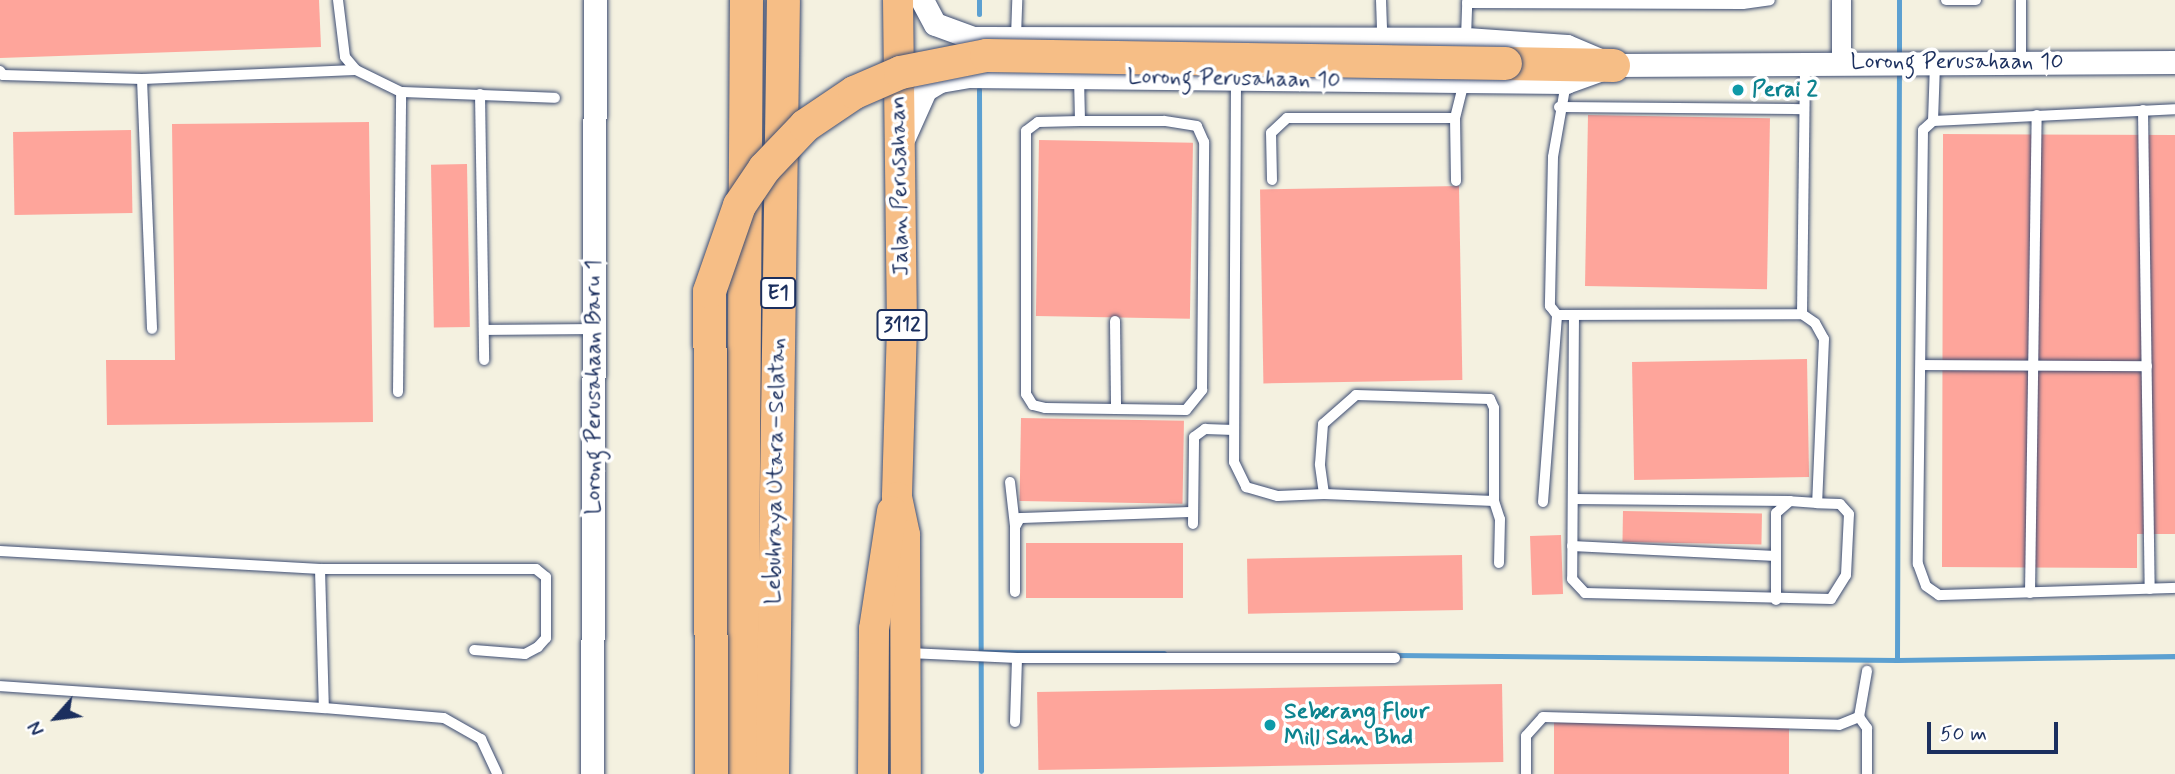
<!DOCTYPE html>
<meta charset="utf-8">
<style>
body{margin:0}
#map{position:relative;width:2175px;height:774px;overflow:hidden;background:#f4f1e0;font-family:Mynerve,sans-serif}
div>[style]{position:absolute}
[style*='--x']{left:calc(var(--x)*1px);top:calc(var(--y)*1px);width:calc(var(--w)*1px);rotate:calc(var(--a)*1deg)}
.stream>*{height:5px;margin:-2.5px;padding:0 2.5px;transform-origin:2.5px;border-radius:2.5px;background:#5ca0d1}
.building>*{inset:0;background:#fea59b;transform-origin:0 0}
.roads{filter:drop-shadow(0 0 2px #3c4c72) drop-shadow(0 0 2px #3c4c72)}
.service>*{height:10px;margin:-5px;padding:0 5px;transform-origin:5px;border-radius:5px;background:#fff}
.minor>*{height:19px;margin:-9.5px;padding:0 9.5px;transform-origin:9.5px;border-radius:9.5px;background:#fff}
.tertiary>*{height:23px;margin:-11.5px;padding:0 11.5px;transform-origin:11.5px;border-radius:11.5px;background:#fff}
.primary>*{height:30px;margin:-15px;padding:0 15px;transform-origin:15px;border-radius:15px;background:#f6be86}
.motorway>*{height:33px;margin:-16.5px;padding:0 16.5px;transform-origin:16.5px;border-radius:16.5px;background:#f6be86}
.bridges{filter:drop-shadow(0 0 2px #3c4c72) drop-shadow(0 0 2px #3c4c72)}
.motorway-bridge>*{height:33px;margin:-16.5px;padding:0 16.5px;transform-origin:16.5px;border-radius:16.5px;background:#f6be86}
.dots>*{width:19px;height:19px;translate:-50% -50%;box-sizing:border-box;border:4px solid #fff;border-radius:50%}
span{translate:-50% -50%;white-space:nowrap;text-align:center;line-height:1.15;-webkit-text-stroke:7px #fff;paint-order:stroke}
.shield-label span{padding:2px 5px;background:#fff;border:2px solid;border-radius:5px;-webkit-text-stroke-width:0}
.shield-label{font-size:21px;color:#1b2f5e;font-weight:700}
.street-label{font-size:23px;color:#1b2f5e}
.culture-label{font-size:23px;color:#0d838f;font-weight:700}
.left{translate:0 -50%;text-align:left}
.north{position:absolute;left:21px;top:683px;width:70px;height:70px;-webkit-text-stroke:5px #fff;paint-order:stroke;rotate:242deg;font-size:19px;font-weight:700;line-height:28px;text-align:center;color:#1b2f5e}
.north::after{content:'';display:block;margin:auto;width:24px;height:32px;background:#1b2f5e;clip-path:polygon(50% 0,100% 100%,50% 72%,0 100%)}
.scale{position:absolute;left:1927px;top:722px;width:131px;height:32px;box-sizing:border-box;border:4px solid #1b2f5e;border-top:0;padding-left:9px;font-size:21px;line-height:24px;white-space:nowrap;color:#1b2f5e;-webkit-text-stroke:5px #fff;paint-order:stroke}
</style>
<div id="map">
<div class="stream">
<i style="--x:979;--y:14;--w:14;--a:-90"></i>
<i style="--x:1899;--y:56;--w:56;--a:-90"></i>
<i style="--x:979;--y:89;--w:682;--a:89.83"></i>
<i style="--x:983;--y:652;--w:181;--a:0.3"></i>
<i style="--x:1394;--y:655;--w:503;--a:0.57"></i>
<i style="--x:1897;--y:660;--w:278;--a:-0.8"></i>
<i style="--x:1897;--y:660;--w:590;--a:-89.81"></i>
</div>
<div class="building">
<i style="clip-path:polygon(0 0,319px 0,321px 47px,0 58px)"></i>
<i style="left:1588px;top:115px;width:182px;height:171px;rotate:1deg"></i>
<i style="clip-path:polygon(369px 122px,373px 422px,107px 425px,106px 360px,175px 360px,172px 124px)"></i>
<i style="left:131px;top:130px;width:83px;height:118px;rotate:89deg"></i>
<i style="clip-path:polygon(1943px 134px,2175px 135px,2175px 534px,2137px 534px,2137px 568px,1942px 567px)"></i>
<i style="left:1039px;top:140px;width:154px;height:176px;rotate:1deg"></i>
<i style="left:467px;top:164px;width:163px;height:36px;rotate:89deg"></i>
<i style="left:1459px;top:186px;width:194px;height:199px;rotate:89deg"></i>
<i style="left:1807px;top:359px;width:118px;height:175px;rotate:89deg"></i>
<i style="left:1021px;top:418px;width:163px;height:83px;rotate:1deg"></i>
<i style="left:1623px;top:511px;width:139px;height:31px;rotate:1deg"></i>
<i style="left:1561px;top:535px;width:59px;height:31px;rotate:88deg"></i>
<i style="left:1026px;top:543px;width:157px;height:55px"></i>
<i style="left:1462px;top:555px;width:55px;height:215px;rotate:89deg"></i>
<i style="left:1502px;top:684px;width:78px;height:465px;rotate:89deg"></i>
<i style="left:1554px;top:722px;width:235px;height:52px"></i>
</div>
<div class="roads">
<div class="service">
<i style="--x:338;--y:0;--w:57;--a:83"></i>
<i style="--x:345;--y:57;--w:17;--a:50"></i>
<i style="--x:356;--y:70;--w:50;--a:26.1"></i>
<i style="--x:401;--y:92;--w:154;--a:2.2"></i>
<i style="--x:1381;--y:0;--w:38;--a:88"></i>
<i style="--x:1946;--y:0;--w:30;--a:0"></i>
<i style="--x:2021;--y:0;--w:62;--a:90"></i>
<i style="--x:1467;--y:3;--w:276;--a:0.2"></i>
<i style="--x:1743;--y:4;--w:27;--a:-8"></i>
<i style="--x:1016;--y:37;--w:37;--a:-88"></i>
<i style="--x:1466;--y:38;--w:38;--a:-88"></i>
<i style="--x:1935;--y:64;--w:57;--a:92"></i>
<i style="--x:1933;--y:121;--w:13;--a:138"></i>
<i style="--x:1923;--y:130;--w:434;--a:90.7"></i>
<i style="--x:1918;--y:564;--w:23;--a:70"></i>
<i style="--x:1926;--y:586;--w:16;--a:35"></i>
<i style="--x:1939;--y:595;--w:236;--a:-1.7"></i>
<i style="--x:0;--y:71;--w:5;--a:53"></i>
<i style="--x:3;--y:75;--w:139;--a:1.6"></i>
<i style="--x:142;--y:79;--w:250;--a:87.7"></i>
<i style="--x:1079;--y:77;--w:44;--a:88.7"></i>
<i style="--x:1080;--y:121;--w:42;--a:178.6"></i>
<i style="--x:1038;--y:122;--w:15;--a:143"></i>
<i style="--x:1026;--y:131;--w:263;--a:90"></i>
<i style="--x:1026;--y:394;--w:13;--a:58"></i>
<i style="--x:1033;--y:405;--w:12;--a:14"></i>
<i style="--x:1045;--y:408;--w:141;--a:0.8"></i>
<i style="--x:1186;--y:410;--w:26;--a:-51"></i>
<i style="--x:1202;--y:390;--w:248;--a:-89.5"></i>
<i style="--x:1204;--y:142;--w:17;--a:-114"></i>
<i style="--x:1197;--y:126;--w:33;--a:-171"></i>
<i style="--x:1164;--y:121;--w:84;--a:180"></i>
<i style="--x:142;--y:79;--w:214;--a:-2.4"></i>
<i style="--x:1236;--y:80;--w:382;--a:90.3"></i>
<i style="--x:1234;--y:462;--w:28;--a:64"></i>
<i style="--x:1246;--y:487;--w:33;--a:16"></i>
<i style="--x:1278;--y:496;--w:46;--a:-2.5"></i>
<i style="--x:1324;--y:494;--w:30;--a:-98"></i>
<i style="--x:1320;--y:464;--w:40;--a:-85.7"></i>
<i style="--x:1323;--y:424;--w:44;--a:-41.3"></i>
<i style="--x:1356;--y:395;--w:134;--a:1.7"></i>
<i style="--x:1490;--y:399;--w:10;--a:66"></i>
<i style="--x:1494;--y:408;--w:93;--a:90"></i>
<i style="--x:1566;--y:83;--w:75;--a:100"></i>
<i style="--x:1553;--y:157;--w:149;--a:91.2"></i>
<i style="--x:1550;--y:306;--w:11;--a:52"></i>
<i style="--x:1557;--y:315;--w:245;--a:-0.2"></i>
<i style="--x:1802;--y:314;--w:16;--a:35"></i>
<i style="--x:1815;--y:323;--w:18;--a:61"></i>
<i style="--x:1824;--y:339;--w:164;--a:92.4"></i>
<i style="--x:1817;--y:503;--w:27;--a:-176"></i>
<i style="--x:1790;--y:501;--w:18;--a:139"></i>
<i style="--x:1776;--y:513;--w:87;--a:90"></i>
<i style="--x:480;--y:94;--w:266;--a:89.1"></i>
<i style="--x:1559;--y:107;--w:244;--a:0.5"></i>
<i style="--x:2143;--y:110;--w:479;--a:89.2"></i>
<i style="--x:1933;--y:121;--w:242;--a:-2.8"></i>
<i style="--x:1272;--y:180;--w:47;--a:-91.2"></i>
<i style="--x:1271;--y:133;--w:22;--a:-43"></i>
<i style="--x:1287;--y:118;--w:168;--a:0"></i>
<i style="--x:1456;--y:181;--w:63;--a:-90.9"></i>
<i style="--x:1455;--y:118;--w:37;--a:-76"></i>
<i style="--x:1802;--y:314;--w:251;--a:-89.3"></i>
<i style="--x:1574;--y:315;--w:264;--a:90.4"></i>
<i style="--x:1572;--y:579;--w:19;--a:47"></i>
<i style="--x:1585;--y:593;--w:246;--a:1.4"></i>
<i style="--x:1831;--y:599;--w:28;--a:-58"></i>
<i style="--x:1846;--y:575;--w:61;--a:-87.2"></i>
<i style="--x:1849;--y:514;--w:13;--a:-132"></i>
<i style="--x:1840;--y:504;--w:23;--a:-178"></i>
<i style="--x:1115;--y:321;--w:88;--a:89.3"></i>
<i style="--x:484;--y:330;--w:109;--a:-0.5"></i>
<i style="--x:1921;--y:365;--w:226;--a:0.3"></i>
<i style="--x:398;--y:392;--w:300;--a:-89.4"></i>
<i style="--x:1010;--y:482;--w:44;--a:83.5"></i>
<i style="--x:1324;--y:494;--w:170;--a:2.4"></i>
<i style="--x:1494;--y:501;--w:19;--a:72"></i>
<i style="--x:1500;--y:519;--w:44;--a:91.3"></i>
<i style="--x:1573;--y:499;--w:217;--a:0.5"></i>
<i style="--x:1543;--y:502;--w:188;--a:-85.7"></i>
<i style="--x:1193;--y:524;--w:87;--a:-89.3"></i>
<i style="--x:1194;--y:437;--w:14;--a:-36"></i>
<i style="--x:1205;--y:429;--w:29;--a:2"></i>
<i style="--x:1572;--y:546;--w:204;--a:2.8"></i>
<i style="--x:0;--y:551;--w:321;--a:3.2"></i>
<i style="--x:320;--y:569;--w:216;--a:0"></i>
<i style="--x:536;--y:569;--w:13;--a:39"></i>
<i style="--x:546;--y:577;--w:61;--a:90"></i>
<i style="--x:546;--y:638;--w:12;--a:132"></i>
<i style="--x:538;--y:647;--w:15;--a:152"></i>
<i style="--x:525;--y:654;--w:51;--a:-175.5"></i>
<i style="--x:320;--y:569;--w:139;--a:88.4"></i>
<i style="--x:324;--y:708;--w:120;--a:4.8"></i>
<i style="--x:444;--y:718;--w:43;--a:29.6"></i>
<i style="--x:481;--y:739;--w:38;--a:65"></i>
<i style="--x:1015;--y:592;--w:65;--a:-90"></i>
<i style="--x:1015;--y:527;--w:10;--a:-61"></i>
<i style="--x:1020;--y:518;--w:172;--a:-2"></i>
<i style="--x:2030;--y:593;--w:478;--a:-89.2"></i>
<i style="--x:909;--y:653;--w:108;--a:2.7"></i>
<i style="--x:1017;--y:658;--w:378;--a:0"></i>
<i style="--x:0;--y:686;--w:325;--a:3.9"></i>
<i style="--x:1859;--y:717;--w:14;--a:54"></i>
<i style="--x:1867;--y:728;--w:46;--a:90"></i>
<i style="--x:1015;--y:722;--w:64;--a:-88.2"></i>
<i style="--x:1526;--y:774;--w:38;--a:-90"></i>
<i style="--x:1526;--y:736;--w:25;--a:-48"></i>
<i style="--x:1543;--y:717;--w:296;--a:1.5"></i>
<i style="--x:1839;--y:725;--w:22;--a:-22"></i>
<i style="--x:1859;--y:717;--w:47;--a:-80.1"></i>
</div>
<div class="minor">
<i style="--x:1841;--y:0;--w:62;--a:90"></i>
</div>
<div class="tertiary">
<i style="--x:922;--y:0;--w:27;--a:62"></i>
<i style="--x:935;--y:24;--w:40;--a:20.2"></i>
<i style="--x:973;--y:38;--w:493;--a:0.1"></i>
<i style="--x:1466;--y:39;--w:101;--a:4"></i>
<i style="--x:1567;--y:46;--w:36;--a:23"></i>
<i style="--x:904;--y:137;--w:51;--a:-65.9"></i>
<i style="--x:925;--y:90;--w:17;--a:-31"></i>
<i style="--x:940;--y:81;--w:28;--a:-10"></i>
<i style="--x:968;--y:76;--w:598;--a:0.57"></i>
<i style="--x:1566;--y:82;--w:50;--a:-19.9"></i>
<i style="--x:1613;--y:65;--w:562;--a:-0.31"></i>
<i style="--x:592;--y:774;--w:774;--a:-89.78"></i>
</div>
<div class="primary">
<i style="--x:898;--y:0;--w:326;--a:89.3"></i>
<i style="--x:902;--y:326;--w:171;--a:91.7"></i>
<i style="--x:897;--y:497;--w:39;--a:78"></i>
<i style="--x:905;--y:535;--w:239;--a:89.8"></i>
<i style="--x:873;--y:774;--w:145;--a:-89.6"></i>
<i style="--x:874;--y:629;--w:119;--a:-81.3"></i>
</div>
<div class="motorway">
<i style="--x:1505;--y:63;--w:108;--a:1.1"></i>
<i style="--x:741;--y:774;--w:774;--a:-89.63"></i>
<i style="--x:772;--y:774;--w:774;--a:-89.19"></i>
</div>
</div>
<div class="bridges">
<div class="motorway-bridge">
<i style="--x:711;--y:774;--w:483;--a:-90.2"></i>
<i style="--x:709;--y:291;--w:91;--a:-70.8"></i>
<i style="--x:739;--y:205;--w:45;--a:-56"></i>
<i style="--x:764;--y:168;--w:59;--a:-46.4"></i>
<i style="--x:805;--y:125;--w:59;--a:-34"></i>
<i style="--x:854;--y:92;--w:50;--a:-23.5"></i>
<i style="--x:900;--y:72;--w:88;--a:-11.2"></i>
<i style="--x:986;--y:55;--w:519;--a:0.88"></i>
</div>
</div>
<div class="dots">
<i style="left:1738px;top:90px;background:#0f9aa8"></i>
<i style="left:1270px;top:725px;background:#0f9aa8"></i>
</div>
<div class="shield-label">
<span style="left:778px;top:293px">E1</span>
<span style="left:902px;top:325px">3112</span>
</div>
<div class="street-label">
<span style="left:1957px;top:62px">Lorong Perusahaan 10</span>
<span style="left:1234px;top:79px;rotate:1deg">Lorong Perusahaan 10</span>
<span style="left:900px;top:186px;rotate:-91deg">Jalan Perusahaan</span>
<span style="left:594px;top:387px;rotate:-90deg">Lorong Perusahaan Baru 1</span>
<span style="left:776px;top:471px;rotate:-89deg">Lebuhraya Utara–Selatan</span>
</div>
<div class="culture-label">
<span class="left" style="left:1752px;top:90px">Perai 2</span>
<span class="left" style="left:1284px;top:725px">Seberang Flour<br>Mill Sdn Bhd</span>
</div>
<div class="north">N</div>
<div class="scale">50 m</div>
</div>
